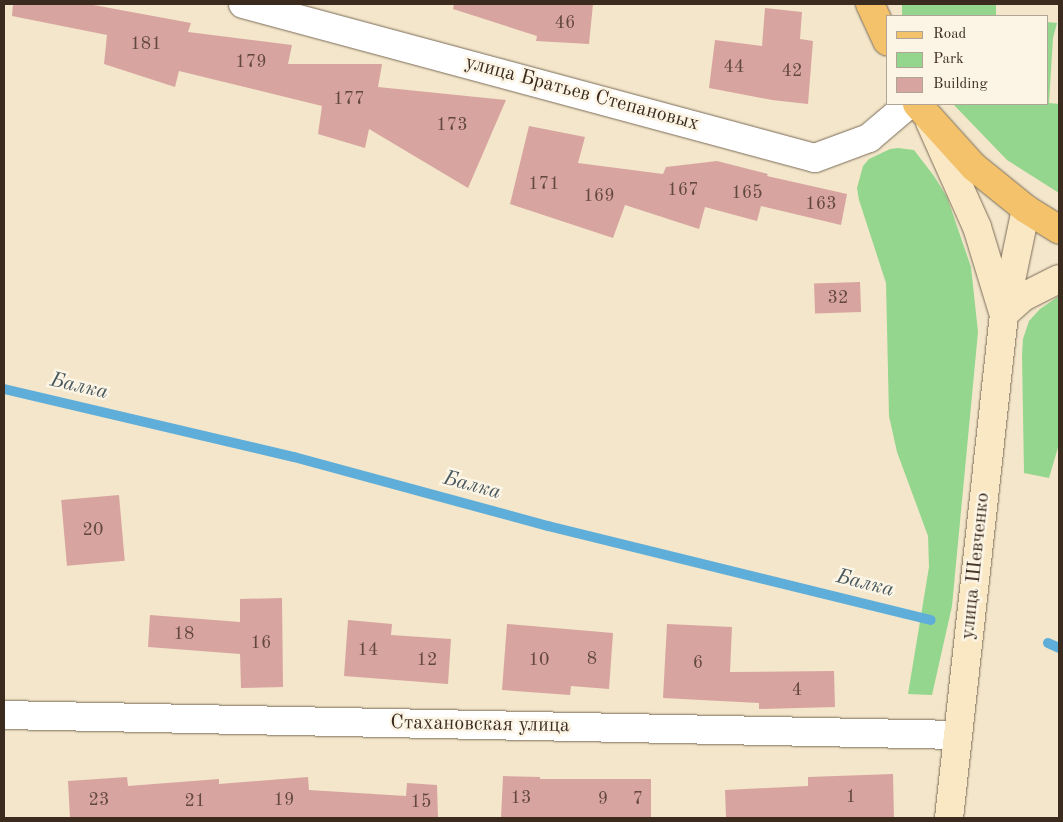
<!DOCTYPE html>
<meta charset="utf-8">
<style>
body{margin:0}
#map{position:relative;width:1063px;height:822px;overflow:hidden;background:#f3e6ca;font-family:"Old Standard TT",serif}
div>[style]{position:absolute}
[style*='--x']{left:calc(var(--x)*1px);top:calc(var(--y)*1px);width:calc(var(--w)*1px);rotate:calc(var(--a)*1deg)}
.green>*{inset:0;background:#94d68d;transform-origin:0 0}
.stream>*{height:10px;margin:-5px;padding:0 5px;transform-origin:5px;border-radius:5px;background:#5faed9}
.building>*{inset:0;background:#d8a4a0;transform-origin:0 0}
.roads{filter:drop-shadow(0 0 1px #7b6c5a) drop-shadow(0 0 1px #7b6c5a)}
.street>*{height:28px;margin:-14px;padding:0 14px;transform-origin:14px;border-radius:14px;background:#fff}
.secondary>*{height:28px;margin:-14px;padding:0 14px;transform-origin:14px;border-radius:14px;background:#fae7c3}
.primary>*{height:28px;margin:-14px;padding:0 14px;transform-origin:14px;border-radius:14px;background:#f3c26a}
span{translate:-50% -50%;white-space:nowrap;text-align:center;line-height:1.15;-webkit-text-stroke:5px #fcf5e5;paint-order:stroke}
.number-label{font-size:18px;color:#62483e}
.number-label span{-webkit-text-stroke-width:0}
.street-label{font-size:20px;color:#3b2a1e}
.water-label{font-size:21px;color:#48585f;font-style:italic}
.frame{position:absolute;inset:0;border:5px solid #3b2a1e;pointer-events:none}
.legend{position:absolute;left:886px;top:15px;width:162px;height:90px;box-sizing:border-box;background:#fcf5e5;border:1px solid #afa495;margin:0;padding:6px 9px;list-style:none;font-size:15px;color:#3b2a1e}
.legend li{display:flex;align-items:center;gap:10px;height:25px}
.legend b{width:25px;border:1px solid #afa495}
</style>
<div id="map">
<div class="green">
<i style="left:902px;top:4px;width:94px;height:13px"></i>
<i style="clip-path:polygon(1047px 22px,1057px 23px,1053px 38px,1049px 103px,1059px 104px,1059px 193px,1007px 160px,953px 104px,1047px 104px)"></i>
<i style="clip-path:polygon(898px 148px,914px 150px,934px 176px,947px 197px,971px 267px,978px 332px,952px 606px,932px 695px,908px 694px,929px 567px,928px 536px,897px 452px,889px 416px,886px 283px,859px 200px,857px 188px,863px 166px,869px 159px,890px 149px)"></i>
<i style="clip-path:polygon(1059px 296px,1059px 444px,1049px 478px,1024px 473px,1022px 355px,1023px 339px,1029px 321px,1040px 309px)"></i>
</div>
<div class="stream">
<i style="--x:4;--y:389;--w:298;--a:13.2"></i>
<i style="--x:294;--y:457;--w:263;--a:15.2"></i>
<i style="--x:548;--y:526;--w:394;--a:13.8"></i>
<i style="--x:1048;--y:643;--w:12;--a:24"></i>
</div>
<div class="building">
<i style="clip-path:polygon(13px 4px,88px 4px,191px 23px,188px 32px,292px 45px,288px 64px,382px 64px,378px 87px,506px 100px,468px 188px,369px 129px,365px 148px,318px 134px,322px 106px,179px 71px,175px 87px,104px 64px,107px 35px,12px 16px)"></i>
<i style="clip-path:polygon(454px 4px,593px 4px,589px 44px,536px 41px,537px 36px,453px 9px)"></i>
<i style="clip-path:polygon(765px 8px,802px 12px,800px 39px,813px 41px,808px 104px,772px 100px,709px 88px,715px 40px,762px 46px)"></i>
<i style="clip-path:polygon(529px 126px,585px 137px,578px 163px,663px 174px,666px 167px,717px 161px,768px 174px,767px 176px,847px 194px,841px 225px,761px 206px,757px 221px,705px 207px,699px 229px,625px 205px,613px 238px,510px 204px)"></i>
<i style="left:860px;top:282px;width:30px;height:46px;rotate:88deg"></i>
<i style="left:119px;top:495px;width:66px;height:58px;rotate:85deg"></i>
<i style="clip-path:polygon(282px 598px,283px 687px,241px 688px,240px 654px,148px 647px,150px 615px,240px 622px,240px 599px)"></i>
<i style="clip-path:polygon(348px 620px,392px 624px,391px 635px,451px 639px,448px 684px,344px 676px)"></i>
<i style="clip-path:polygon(507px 624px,613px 633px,609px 689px,571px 686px,570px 695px,502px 690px)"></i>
<i style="clip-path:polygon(667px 624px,732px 627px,730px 672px,834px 671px,835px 707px,759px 709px,759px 703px,663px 698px)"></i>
<i style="clip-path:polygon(893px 774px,894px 818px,726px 818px,725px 790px,808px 786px,808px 777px)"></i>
<i style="clip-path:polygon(503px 776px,540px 777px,540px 779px,651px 779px,651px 818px,501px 818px)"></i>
<i style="clip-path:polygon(127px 777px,128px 786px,219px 779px,219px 784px,308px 777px,309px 790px,406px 796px,407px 783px,437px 785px,438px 818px,70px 818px,68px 781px)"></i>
</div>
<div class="roads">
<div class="street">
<i style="--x:243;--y:4;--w:592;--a:15.07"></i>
<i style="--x:815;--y:158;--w:58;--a:-20.3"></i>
<i style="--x:869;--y:138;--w:52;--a:-40.4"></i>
<i style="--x:4;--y:715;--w:953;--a:1.2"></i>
</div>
<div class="secondary">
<i style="--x:930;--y:122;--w:115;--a:65.9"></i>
<i style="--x:977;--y:227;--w:89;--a:73"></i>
<i style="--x:1004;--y:314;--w:25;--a:-42"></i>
<i style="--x:1023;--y:297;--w:40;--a:-26.6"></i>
<i style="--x:949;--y:818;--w:507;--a:-83.77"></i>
<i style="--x:1004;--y:314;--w:107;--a:-78.2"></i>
</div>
<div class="primary">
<i style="--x:870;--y:4;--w:41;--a:65.3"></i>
<i style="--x:917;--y:104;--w:85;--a:47.9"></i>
<i style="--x:974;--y:167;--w:67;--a:38.9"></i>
<i style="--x:1026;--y:209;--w:39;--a:32"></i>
</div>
</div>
<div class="number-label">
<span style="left:565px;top:23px">46</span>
<span style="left:146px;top:44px">181</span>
<span style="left:251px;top:62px">179</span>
<span style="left:734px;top:67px">44</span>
<span style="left:792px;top:71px">42</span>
<span style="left:349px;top:99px">177</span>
<span style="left:452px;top:125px">173</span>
<span style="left:544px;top:184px">171</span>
<span style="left:683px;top:190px">167</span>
<span style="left:747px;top:193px">165</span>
<span style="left:599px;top:196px">169</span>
<span style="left:821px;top:204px">163</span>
<span style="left:838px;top:298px">32</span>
<span style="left:93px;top:530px">20</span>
<span style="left:184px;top:634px">18</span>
<span style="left:261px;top:643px">16</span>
<span style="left:368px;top:650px">14</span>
<span style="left:592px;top:659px">8</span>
<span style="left:427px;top:660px">12</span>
<span style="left:539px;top:660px">10</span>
<span style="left:698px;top:663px">6</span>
<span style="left:797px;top:690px">4</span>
<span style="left:851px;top:797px">1</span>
<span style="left:521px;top:798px">13</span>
<span style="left:603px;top:799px">9</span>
<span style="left:638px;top:799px">7</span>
<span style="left:99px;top:800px">23</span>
<span style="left:284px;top:800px">19</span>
<span style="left:195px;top:801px">21</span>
<span style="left:421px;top:802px">15</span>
</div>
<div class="street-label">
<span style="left:582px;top:94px;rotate:15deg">улица Братьев Степановых</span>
<span style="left:976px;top:566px;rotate:-84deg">улица Шевченко</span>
<span style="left:480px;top:725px;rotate:1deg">Стахановская улица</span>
</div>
<div class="water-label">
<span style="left:79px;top:387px;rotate:13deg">Балка</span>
<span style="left:472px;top:486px;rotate:15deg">Балка</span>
<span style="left:865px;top:584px;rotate:14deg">Балка</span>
</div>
<div class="frame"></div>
<ul class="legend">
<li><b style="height:6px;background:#f3c26a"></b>Road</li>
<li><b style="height:14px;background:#94d68d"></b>Park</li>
<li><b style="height:14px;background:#d8a4a0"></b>Building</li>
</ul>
</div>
